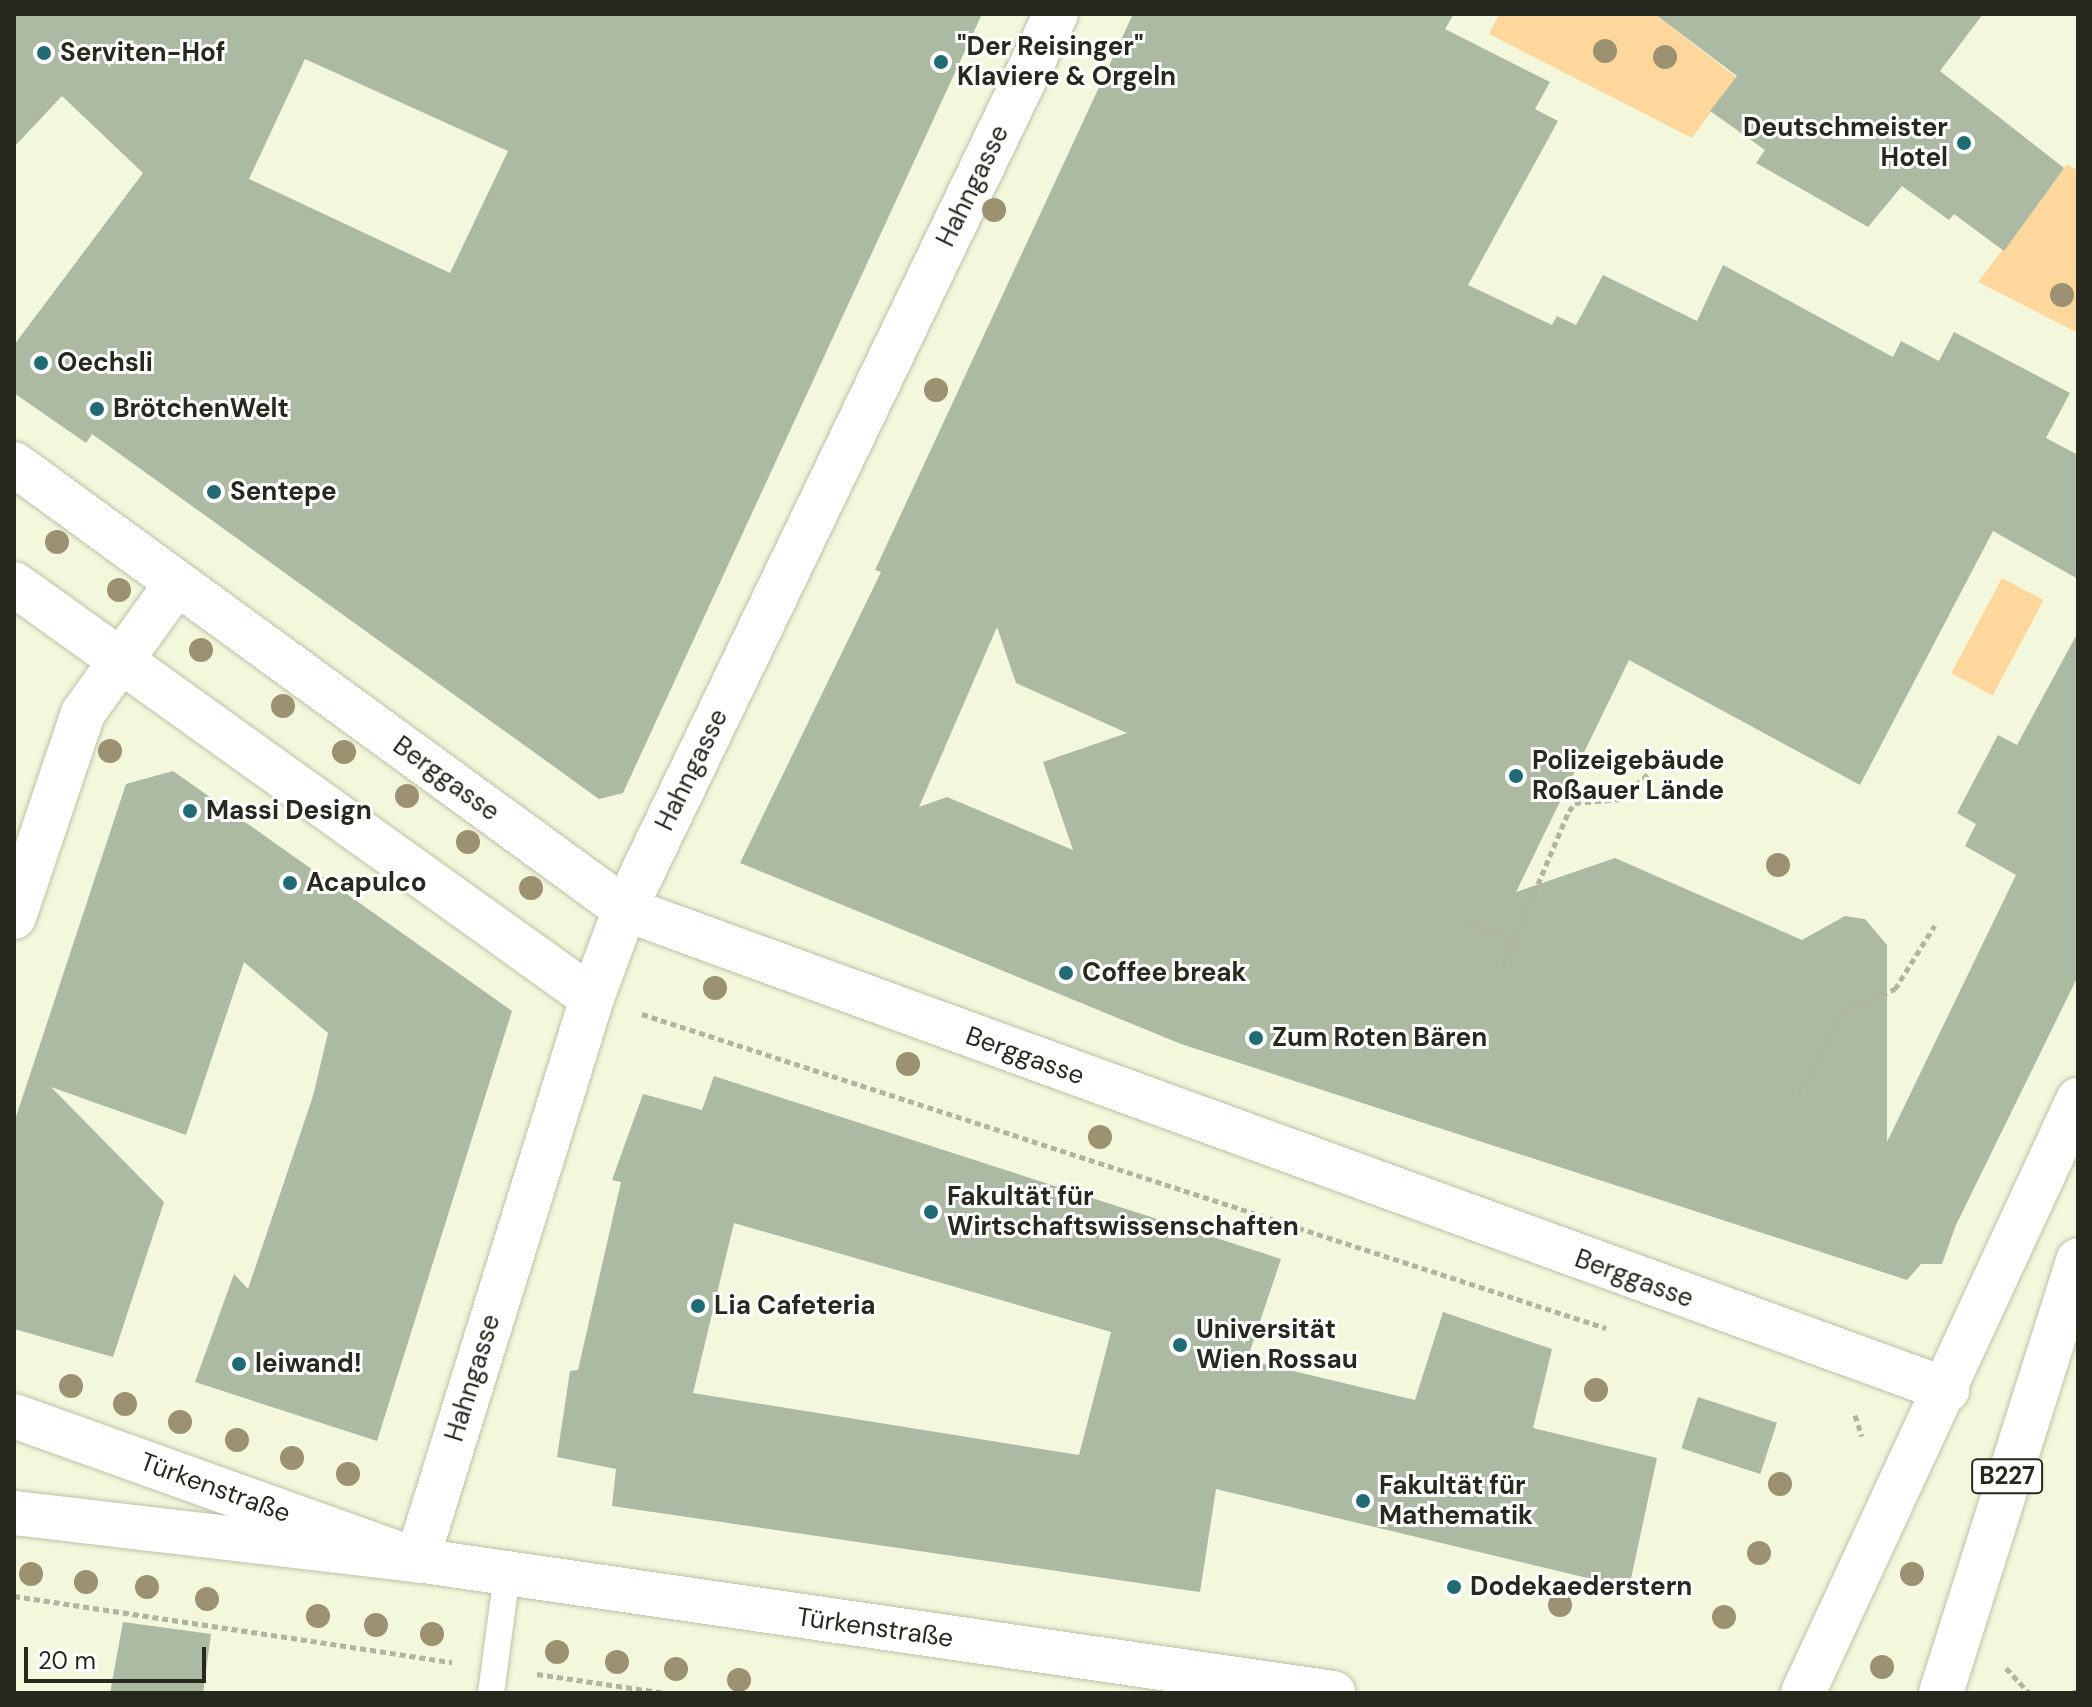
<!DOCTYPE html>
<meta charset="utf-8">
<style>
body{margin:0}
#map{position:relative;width:2092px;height:1707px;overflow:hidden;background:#f3f7dc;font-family:"DM Sans",sans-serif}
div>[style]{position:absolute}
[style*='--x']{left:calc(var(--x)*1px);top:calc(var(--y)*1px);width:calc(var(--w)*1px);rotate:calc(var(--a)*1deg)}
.green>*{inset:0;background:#fed79c;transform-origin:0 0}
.building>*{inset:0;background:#acbaa3;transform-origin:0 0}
.path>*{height:5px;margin-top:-2.5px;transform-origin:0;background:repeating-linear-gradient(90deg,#b1b49e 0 6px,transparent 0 10px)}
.roads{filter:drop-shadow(0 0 2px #bdc1a7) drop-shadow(0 0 2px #bdc1a7)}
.lane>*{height:26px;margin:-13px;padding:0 13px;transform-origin:13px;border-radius:13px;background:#fff}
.street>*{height:44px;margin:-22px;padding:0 22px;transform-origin:22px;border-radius:22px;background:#fff}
.secondary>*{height:44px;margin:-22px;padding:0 22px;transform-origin:22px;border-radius:22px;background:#fff}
.primary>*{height:44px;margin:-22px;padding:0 22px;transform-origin:22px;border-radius:22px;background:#fff}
.trees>*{width:24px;height:24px;margin:-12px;border-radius:50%;background:#9c9170}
.dots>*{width:22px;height:22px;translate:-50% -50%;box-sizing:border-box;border:4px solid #fff;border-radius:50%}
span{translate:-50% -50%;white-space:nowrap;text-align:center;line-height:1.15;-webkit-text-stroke:6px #fff;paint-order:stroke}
.shield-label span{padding:2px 6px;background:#fff;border:2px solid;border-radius:6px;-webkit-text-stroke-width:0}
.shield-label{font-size:24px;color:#27291e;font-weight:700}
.poi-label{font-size:26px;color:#27291e;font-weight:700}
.left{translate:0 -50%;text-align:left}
.right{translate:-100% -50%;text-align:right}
.street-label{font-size:26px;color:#27291e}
.frame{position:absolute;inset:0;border:16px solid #27291e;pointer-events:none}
.scale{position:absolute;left:24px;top:1647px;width:182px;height:36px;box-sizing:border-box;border:4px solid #27291e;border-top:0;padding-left:10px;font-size:24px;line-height:28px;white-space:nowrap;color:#27291e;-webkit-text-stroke:6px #fff;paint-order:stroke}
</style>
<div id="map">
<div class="green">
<i style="clip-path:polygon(1499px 14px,1655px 14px,1736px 77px,1692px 138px,1489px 34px)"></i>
<i style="clip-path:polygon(2067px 164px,2078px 171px,2078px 333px,1978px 282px)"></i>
<i style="left:2002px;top:578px;width:47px;height:108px;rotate:28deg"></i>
</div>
<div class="building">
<i style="clip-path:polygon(evenodd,14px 14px,982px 14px,623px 793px,599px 799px,92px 434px,86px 443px,14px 393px,14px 345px,143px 173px,62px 96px,14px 147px,14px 14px,305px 59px,508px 151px,450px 273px,249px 179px,305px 59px)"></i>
<i style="clip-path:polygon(evenodd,1133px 14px,1454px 14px,1445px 29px,1550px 82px,1535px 109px,1558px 121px,1468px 285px,1552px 325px,1557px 316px,1576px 325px,1603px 275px,1697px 321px,1723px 265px,1893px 357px,1901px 341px,1939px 361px,1954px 332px,2070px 393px,2046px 438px,2078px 455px,2078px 579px,1993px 531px,1860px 785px,1629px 660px,1516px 892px,1615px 858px,1802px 940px,1845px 916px,1865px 919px,1887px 945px,1887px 1142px,2016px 875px,1965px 846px,1976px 824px,1957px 813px,1998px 735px,2017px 745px,2078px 632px,2078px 976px,1956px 1225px,1942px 1264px,1921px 1264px,1907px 1280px,1181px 1044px,740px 863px,881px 572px,875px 570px,1133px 14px,997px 627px,1016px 683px,1127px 733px,1043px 762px,1073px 850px,947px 797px,919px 807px,997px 627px)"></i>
<i style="clip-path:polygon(1655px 14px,1983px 14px,1940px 71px,2064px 168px,2004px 251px,1954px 214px,1949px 220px,1902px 186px,1868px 227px,1756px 163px,1765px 150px,1710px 111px,1737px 76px)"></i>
<i style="clip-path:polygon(173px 771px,512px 1011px,377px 1441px,195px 1382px,234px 1274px,248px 1289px,313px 1096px,328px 1033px,244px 962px,186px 1135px,51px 1087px,164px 1202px,113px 1357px,14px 1329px,14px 1123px,126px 784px)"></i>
<i style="clip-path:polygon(evenodd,714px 1076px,1281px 1259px,1247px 1360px,1415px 1400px,1443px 1312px,1552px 1349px,1533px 1428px,1657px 1458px,1629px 1588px,1216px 1489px,1200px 1592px,612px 1506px,616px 1469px,557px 1457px,570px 1371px,578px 1370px,621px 1182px,612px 1180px,643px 1094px,702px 1110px,714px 1076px,734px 1223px,1111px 1332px,1079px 1455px,693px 1393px,734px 1223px)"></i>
<i style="left:1698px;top:1397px;width:83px;height:54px;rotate:18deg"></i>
<i style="clip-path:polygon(123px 1622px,211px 1634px,203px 1693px,110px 1693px)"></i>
</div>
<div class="path">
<i style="--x:1466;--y:920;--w:53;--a:23.2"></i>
<i style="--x:1503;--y:967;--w:169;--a:-67.1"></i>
<i style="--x:1569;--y:811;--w:10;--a:-53"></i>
<i style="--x:1575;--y:803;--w:46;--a:-5"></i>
<i style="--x:1621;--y:799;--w:38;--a:-43"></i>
<i style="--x:642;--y:1014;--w:1014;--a:18.04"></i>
<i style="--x:1798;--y:1094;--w:97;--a:-61.6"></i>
<i style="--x:1844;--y:1009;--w:55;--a:-21.4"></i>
<i style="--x:1895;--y:989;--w:75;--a:-58"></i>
<i style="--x:1855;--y:1415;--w:22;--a:72"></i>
<i style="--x:14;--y:1596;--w:443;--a:8.6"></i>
<i style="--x:2006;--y:1668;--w:34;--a:47"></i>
<i style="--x:537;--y:1674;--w:130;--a:8.4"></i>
<i style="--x:2072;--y:1693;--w:6;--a:-18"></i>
</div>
<div class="roads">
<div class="lane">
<i style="--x:491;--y:1693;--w:119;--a:-82.3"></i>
</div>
<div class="street">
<i style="--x:14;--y:464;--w:756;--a:36.07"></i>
<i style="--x:625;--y:909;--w:1407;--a:19.99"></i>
<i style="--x:14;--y:584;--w:711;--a:35.61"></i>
<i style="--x:14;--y:917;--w:215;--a:-71.3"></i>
<i style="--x:83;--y:713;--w:159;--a:-54.2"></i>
<i style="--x:14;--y:1416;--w:428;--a:19.7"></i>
<i style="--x:417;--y:1560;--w:589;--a:-72.7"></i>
<i style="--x:592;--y:998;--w:95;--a:-69.7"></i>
<i style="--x:625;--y:909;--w:993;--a:-64.29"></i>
</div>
<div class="secondary">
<i style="--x:14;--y:1513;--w:406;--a:6.7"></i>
<i style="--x:417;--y:1560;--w:926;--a:8.26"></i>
<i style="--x:1803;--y:1693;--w:654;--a:-65.12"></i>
</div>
<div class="primary">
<i style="--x:1941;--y:1693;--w:454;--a:-72.4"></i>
</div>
</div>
<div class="trees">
<i style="left:1605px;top:51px"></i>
<i style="left:1665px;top:57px"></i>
<i style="left:994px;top:210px"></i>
<i style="left:2062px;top:295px"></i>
<i style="left:936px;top:390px"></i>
<i style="left:57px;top:542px"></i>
<i style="left:119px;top:590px"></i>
<i style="left:201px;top:650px"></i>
<i style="left:283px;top:706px"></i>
<i style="left:110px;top:751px"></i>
<i style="left:344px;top:752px"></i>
<i style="left:407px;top:796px"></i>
<i style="left:468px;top:842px"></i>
<i style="left:1778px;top:865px"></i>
<i style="left:531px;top:888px"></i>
<i style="left:715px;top:988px"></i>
<i style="left:908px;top:1064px"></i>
<i style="left:1100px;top:1137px"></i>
<i style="left:71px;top:1386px"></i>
<i style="left:1596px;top:1390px"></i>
<i style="left:125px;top:1404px"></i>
<i style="left:180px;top:1422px"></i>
<i style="left:237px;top:1440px"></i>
<i style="left:292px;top:1458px"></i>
<i style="left:348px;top:1474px"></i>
<i style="left:1780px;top:1484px"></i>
<i style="left:1759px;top:1553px"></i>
<i style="left:31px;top:1574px"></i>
<i style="left:1912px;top:1574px"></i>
<i style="left:86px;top:1582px"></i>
<i style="left:147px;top:1587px"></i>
<i style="left:207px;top:1599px"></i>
<i style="left:1560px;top:1605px"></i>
<i style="left:318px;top:1616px"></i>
<i style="left:1724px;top:1617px"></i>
<i style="left:376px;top:1625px"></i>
<i style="left:432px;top:1634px"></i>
<i style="left:557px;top:1652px"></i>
<i style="left:617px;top:1662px"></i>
<i style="left:1882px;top:1667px"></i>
<i style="left:676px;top:1669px"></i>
<i style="left:739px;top:1680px"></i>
</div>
<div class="dots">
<i style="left:44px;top:53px;background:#216b75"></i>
<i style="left:941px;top:62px;background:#216b75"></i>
<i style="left:1964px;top:143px;background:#216b75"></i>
<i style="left:41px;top:363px;background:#216b75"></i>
<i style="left:97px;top:409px;background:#216b75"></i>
<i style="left:214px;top:492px;background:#216b75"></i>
<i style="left:1516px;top:776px;background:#216b75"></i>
<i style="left:190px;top:811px;background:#216b75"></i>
<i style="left:290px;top:883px;background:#216b75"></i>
<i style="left:1066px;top:973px;background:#216b75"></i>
<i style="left:1256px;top:1038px;background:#216b75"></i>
<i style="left:931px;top:1212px;background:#216b75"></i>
<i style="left:698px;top:1306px;background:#216b75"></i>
<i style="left:1180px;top:1345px;background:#216b75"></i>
<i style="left:239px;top:1364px;background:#216b75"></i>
<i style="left:1363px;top:1501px;background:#216b75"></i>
<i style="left:1454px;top:1587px;background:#216b75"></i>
</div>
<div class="shield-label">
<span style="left:2007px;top:1476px">B227</span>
</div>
<div class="poi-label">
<span class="left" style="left:957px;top:62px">"Der Reisinger"<br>Klaviere &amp; Orgeln</span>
<span class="left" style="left:60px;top:53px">Serviten-Hof</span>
<span class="right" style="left:1948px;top:143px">Deutschmeister<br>Hotel</span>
<span class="left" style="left:57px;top:363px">Oechsli</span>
<span class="left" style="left:113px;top:409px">BrötchenWelt</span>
<span class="left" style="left:230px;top:492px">Sentepe</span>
<span class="left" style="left:1532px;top:776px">Polizeigebäude<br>Roßauer Lände</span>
<span class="left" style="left:206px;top:811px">Massi Design</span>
<span class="left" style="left:306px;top:883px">Acapulco</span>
<span class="left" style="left:1082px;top:973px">Coffee break</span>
<span class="left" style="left:1272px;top:1038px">Zum Roten Bären</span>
<span class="left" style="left:947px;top:1212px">Fakultät für<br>Wirtschaftswissenschaften</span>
<span class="left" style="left:714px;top:1306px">Lia Cafeteria</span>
<span class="left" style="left:1196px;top:1345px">Universität<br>Wien Rossau</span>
<span class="left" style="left:255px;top:1364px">leiwand!</span>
<span class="left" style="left:1379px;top:1501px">Fakultät für<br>Mathematik</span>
<span class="left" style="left:1470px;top:1587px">Dodekaederstern</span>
</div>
<div class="street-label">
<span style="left:973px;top:186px;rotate:-64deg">Hahngasse</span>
<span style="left:692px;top:770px;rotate:-64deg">Hahngasse</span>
<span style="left:446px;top:779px;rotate:36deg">Berggasse</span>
<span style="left:1025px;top:1056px;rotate:20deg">Berggasse</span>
<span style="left:1634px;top:1279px;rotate:20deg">Berggasse</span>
<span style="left:473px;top:1378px;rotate:-73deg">Hahngasse</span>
<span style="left:215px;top:1488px;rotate:20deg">Türkenstraße</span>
<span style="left:875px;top:1628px;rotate:8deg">Türkenstraße</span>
</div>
<div class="frame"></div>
<div class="scale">20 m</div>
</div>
